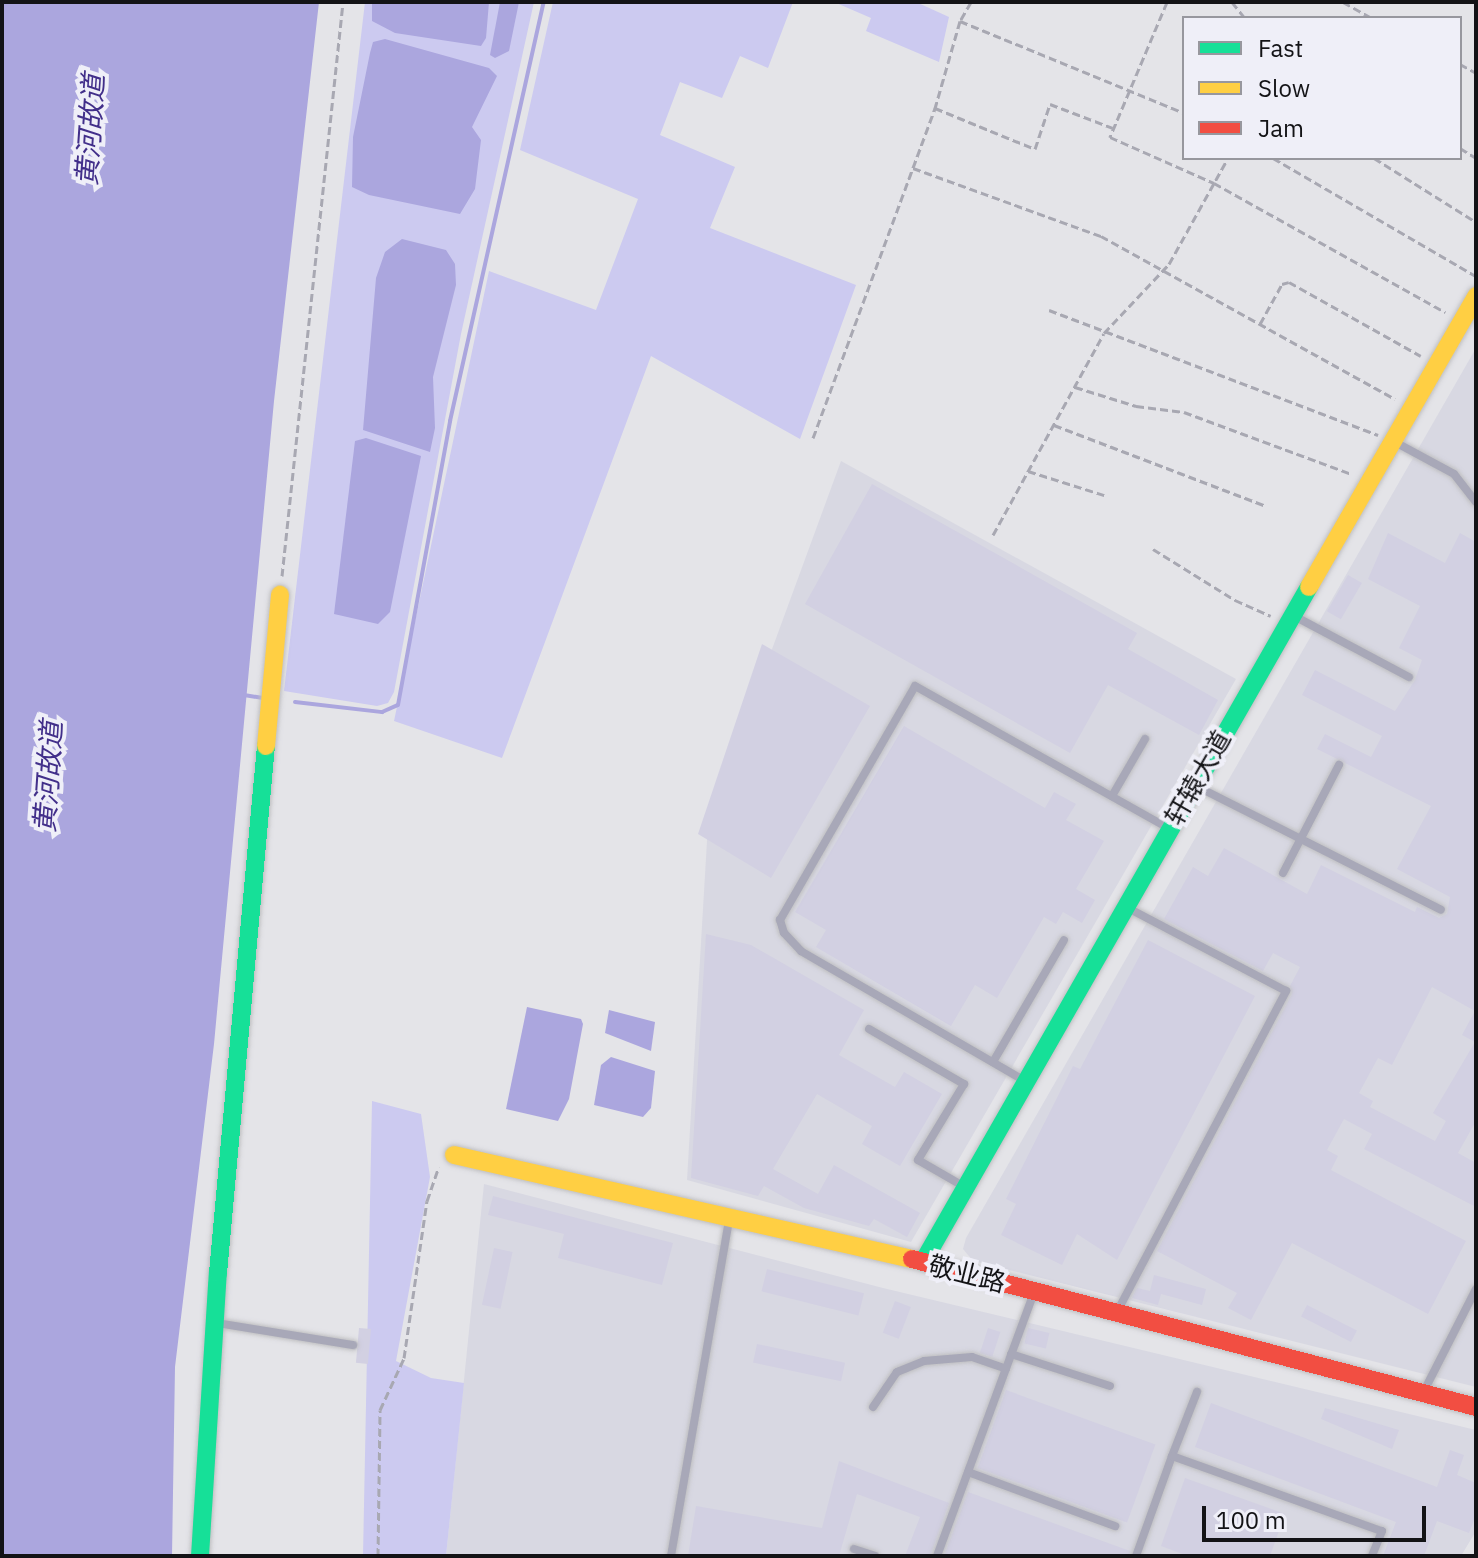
<!DOCTYPE html>
<meta charset="utf-8">
<style>
body{margin:0}
#map{position:relative;width:1478px;height:1558px;overflow:hidden;background:#e4e4e8;font-family:"IBM Plex Sans","Noto Sans SC",sans-serif}
div>[style]{position:absolute}
[style*='--x']{left:calc(var(--x)*1px);top:calc(var(--y)*1px);width:calc(var(--w)*1px);rotate:calc(var(--a)*1deg)}
.built>*{inset:0;background:#d8d8e2}
.green>*{inset:0;background:#cccaf0}
.water>*{inset:0;background:#aba6de}
.stream>*{height:4px;margin:-2px;padding:0 2px;transform-origin:2px;border-radius:2px;background:#aba6de}
.building>*{inset:0;background:#d2d0e2;transform-origin:0 0}
.path>*{height:3px;margin-top:-1.5px;transform-origin:0;background:repeating-linear-gradient(90deg,#a8a8b2 0 8px,transparent 0 12px)}
.roads{filter:drop-shadow(0 0 2px #bfbfc1) drop-shadow(0 0 2px #bfbfc1)}
.lane>*{height:8px;margin:-4px;padding:0 4px;transform-origin:4px;border-radius:4px;background:#a8a8b8}
.fast>*{height:18px;margin:-9px;padding:0 9px;transform-origin:9px;border-radius:9px;background:#16e098}
.slow>*{height:18px;margin:-9px;padding:0 9px;transform-origin:9px;border-radius:9px;background:#ffcf43}
.jam>*{height:18px;margin:-9px;padding:0 9px;transform-origin:9px;border-radius:9px;background:#f24e42}
span{translate:-50% -50%;white-space:nowrap;text-align:center;line-height:1.15;-webkit-text-stroke:8px #efeff8;paint-order:stroke}
.street-label{font-size:26px;color:#131316}
.water-label{font-size:28px;color:#422f8a;font-style:italic}
.frame{position:absolute;inset:0;border:4px solid #131316;pointer-events:none}
.legend{position:absolute;left:1182px;top:16px;width:280px;height:144px;box-sizing:border-box;background:#efeff8;border:2px solid #97979e;margin:0;padding:10px 14px;list-style:none;font-size:24px;color:#131316}
.legend li{display:flex;align-items:center;gap:16px;height:40px}
.legend b{width:40px;border:2px solid #97979e}
.scale{position:absolute;left:1202px;top:1506px;width:224px;height:36px;box-sizing:border-box;border:4px solid #131316;border-top:0;padding-left:10px;font-size:24px;line-height:28px;white-space:nowrap;color:#131316;-webkit-text-stroke:6px #efeff8;paint-order:stroke}
</style>
<div id="map">
<div class="built">
<i style="clip-path:polygon(1476px 348px,1476px 1387px,973px 1261px,963px 1249px,966px 1238px)"></i>
<i style="clip-path:polygon(841px 461px,1236px 679px,911px 1242px,687px 1180px,708px 824px)"></i>
<i style="clip-path:polygon(484px 1184px,883px 1288px,1476px 1430px,1476px 1531px,1461px 1556px,446px 1556px)"></i>
</div>
<div class="green">
<i style="clip-path:polygon(365px 2px,534px 2px,461px 334px,394px 692px,388px 703px,377px 706px,284px 691px)"></i>
<i style="clip-path:polygon(553px 2px,793px 2px,768px 68px,740px 56px,722px 98px,680px 82px,660px 135px,735px 167px,710px 228px,856px 285px,800px 439px,651px 356px,502px 758px,394px 721px,489px 271px,596px 310px,638px 199px,520px 150px)"></i>
<i style="clip-path:polygon(834px 2px,916px 2px,949px 17px,939px 62px,866px 31px,871px 18px)"></i>
<i style="clip-path:polygon(372px 1101px,421px 1114px,430px 1177px,396px 1361px,431px 1378px,464px 1383px,446px 1556px,363px 1556px)"></i>
</div>
<div class="water">
<i style="clip-path:polygon(2px 2px,319px 2px,274px 401px,214px 1044px,175px 1367px,172px 1556px,2px 1556px)"></i>
<i style="clip-path:polygon(372px 2px,489px 2px,486px 38px,481px 46px,395px 33px,372px 21px)"></i>
<i style="clip-path:polygon(500px 2px,519px 2px,509px 51px,495px 58px,490px 55px)"></i>
<i style="clip-path:polygon(385px 39px,489px 68px,497px 76px,472px 127px,481px 140px,475px 189px,460px 214px,369px 195px,352px 187px,353px 137px,370px 53px,373px 42px)"></i>
<i style="clip-path:polygon(402px 239px,446px 250px,455px 264px,456px 285px,433px 377px,435px 428px,430px 452px,363px 430px,376px 278px,385px 252px)"></i>
<i style="clip-path:polygon(366px 438px,421px 456px,390px 612px,378px 624px,334px 614px,355px 441px)"></i>
<i style="clip-path:polygon(527px 1007px,581px 1019px,583px 1024px,569px 1099px,558px 1121px,506px 1109px)"></i>
<i style="clip-path:polygon(609px 1010px,655px 1022px,651px 1051px,605px 1033px)"></i>
<i style="clip-path:polygon(611px 1057px,655px 1071px,651px 1108px,643px 1117px,594px 1105px,601px 1065px)"></i>
</div>
<div class="stream">
<i style="--x:244;--y:695;--w:19;--a:9"></i>
<i style="--x:295;--y:702;--w:88;--a:6.6"></i>
<i style="--x:382;--y:712;--w:17;--a:-24"></i>
<i style="--x:398;--y:705;--w:289;--a:-79.6"></i>
<i style="--x:450;--y:421;--w:429;--a:-77.4"></i>
</div>
<div class="building">
<i style="clip-path:polygon(872px 484px,1137px 633px,1128px 649px,1218px 700px,1199px 735px,1108px 685px,1070px 753px,805px 604px)"></i>
<i style="clip-path:polygon(evenodd,1388px 533px,1445px 563px,1460px 533px,1476px 542px,1476px 1121px,1458px 1153px,1476px 1163px,1476px 1207px,1364px 1149px,1372px 1134px,1344px 1119px,1327px 1150px,1338px 1156px,1331px 1170px,1466px 1241px,1428px 1314px,1292px 1243px,1251px 1320px,1228px 1308px,1237px 1293px,1157px 1251px,1292px 994px,1290px 986px,1300px 967px,1273px 953px,1263px 971px,1164px 919px,1193px 867px,1208px 876px,1224px 848px,1307px 894px,1321px 865px,1415px 912px,1417px 907px,1439px 918px,1447px 914px,1450px 897px,1397px 869px,1431px 806px,1317px 749px,1325px 734px,1371px 757px,1382px 736px,1302px 695px,1315px 670px,1395px 711px,1415px 680px,1422px 660px,1399px 648px,1420px 606px,1368px 579px,1388px 533px,1432px 987px,1475px 1011px,1462px 1035px,1475px 1042px,1433px 1113px,1446px 1121px,1435px 1141px,1370px 1107px,1373px 1101px,1359px 1093px,1378px 1058px,1392px 1065px,1432px 987px)"></i>
<i style="left:1348px;top:575px;width:16px;height:42px;rotate:30deg"></i>
<i style="clip-path:polygon(762px 644px,870px 706px,771px 878px,698px 834px)"></i>
<i style="clip-path:polygon(904px 726px,1045px 808px,1054px 792px,1076px 804px,1066px 820px,1104px 841px,1076px 889px,1095px 900px,1082px 923px,1063px 912px,1056px 924px,1044px 917px,997px 998px,975px 985px,951px 1026px,816px 947px,826px 930px,795px 912px)"></i>
<i style="clip-path:polygon(706px 934px,751px 945px,864px 1010px,839px 1055px,895px 1087px,904px 1072px,942px 1094px,900px 1166px,862px 1144px,872px 1126px,817px 1094px,773px 1169px,818px 1194px,834px 1165px,920px 1213px,907px 1237px,874px 1219px,869px 1226px,804px 1208px,764px 1186px,758px 1196px,691px 1178px)"></i>
<i style="clip-path:polygon(1148px 940px,1255px 996px,1117px 1260px,1077px 1234px,1062px 1265px,1001px 1235px,1016px 1204px,1006px 1199px,1073px 1066px,1080px 1069px)"></i>
<i style="clip-path:polygon(493px 1196px,673px 1243px,662px 1285px,558px 1258px,564px 1234px,488px 1215px)"></i>
<i style="left:494px;top:1248px;width:19px;height:58px;rotate:12deg"></i>
<i style="left:767px;top:1269px;width:100px;height:23px;rotate:14deg"></i>
<i style="clip-path:polygon(1154px 1275px,1206px 1289px,1202px 1305px,1161px 1294px,1158px 1305px,1132px 1298px,1137px 1288px,1150px 1291px)"></i>
<i style="left:895px;top:1301px;width:17px;height:34px;rotate:21deg"></i>
<i style="left:1307px;top:1305px;width:56px;height:13px;rotate:27deg"></i>
<i style="left:359px;top:1328px;width:12px;height:35px;rotate:5deg"></i>
<i style="left:988px;top:1328px;width:13px;height:26px;rotate:18deg"></i>
<i style="left:1028px;top:1328px;width:22px;height:16px;rotate:13deg"></i>
<i style="left:757px;top:1344px;width:90px;height:19px;rotate:12deg"></i>
<i style="left:1006px;top:1390px;width:159px;height:83px;rotate:20deg"></i>
<i style="clip-path:polygon(1211px 1403px,1437px 1487px,1450px 1450px,1464px 1455px,1457px 1475px,1476px 1483px,1476px 1515px,1469px 1533px,1437px 1521px,1424px 1556px,1383px 1556px,1396px 1522px,1195px 1447px)"></i>
<i style="clip-path:polygon(1325px 1408px,1399px 1430px,1392px 1449px,1321px 1419px)"></i>
<i style="clip-path:polygon(839px 1461px,949px 1503px,930px 1556px,905px 1556px,920px 1517px,857px 1494px,839px 1556px,688px 1556px,696px 1506px,822px 1528px)"></i>
<i style="clip-path:polygon(1185px 1478px,1285px 1514px,1270px 1556px,1188px 1556px,1161px 1546px)"></i>
<i style="clip-path:polygon(968px 1492px,1130px 1551px,1129px 1556px,944px 1556px)"></i>
</div>
<div class="path">
<i style="--x:971;--y:2;--w:22;--a:120"></i>
<i style="--x:960;--y:21;--w:91;--a:106"></i>
<i style="--x:935;--y:108;--w:108;--a:22.3"></i>
<i style="--x:1035;--y:149;--w:47;--a:-71.6"></i>
<i style="--x:1050;--y:104;--w:67;--a:20.9"></i>
<i style="--x:1167;--y:2;--w:147;--a:112.9"></i>
<i style="--x:1110;--y:137;--w:114;--a:23.9"></i>
<i style="--x:1214;--y:183;--w:265;--a:29.2"></i>
<i style="--x:1232;--y:2;--w:21;--a:51"></i>
<i style="--x:1343;--y:2;--w:33;--a:29"></i>
<i style="--x:960;--y:21;--w:242;--a:22.3"></i>
<i style="--x:1460;--y:64;--w:18;--a:29"></i>
<i style="--x:1460;--y:148;--w:19;--a:32"></i>
<i style="--x:1273;--y:158;--w:235;--a:30.2"></i>
<i style="--x:1374;--y:158;--w:120;--a:32.1"></i>
<i style="--x:913;--y:168;--w:200;--a:19.9"></i>
<i style="--x:1101;--y:236;--w:336;--a:29"></i>
<i style="--x:1049;--y:310;--w:352;--a:20.8"></i>
<i style="--x:1260;--y:324;--w:46;--a:-61.2"></i>
<i style="--x:1282;--y:284;--w:7;--a:-16"></i>
<i style="--x:1289;--y:282;--w:151;--a:29.3"></i>
<i style="--x:1075;--y:387;--w:64;--a:17.3"></i>
<i style="--x:1136;--y:406;--w:48;--a:7.1"></i>
<i style="--x:1184;--y:412;--w:179;--a:20.3"></i>
<i style="--x:1054;--y:425;--w:225;--a:20.9"></i>
<i style="--x:813;--y:438;--w:352;--a:-69.7"></i>
<i style="--x:1028;--y:471;--w:80;--a:17.5"></i>
<i style="--x:993;--y:535;--w:230;--a:-61.2"></i>
<i style="--x:1104;--y:333;--w:95;--a:-46.7"></i>
<i style="--x:1169;--y:264;--w:121;--a:-60.9"></i>
<i style="--x:1153;--y:549;--w:97;--a:31.9"></i>
<i style="--x:1235;--y:600;--w:39;--a:24"></i>
<i style="--x:282;--y:576;--w:577;--a:-83.93"></i>
<i style="--x:378;--y:1556;--w:146;--a:-89.2"></i>
<i style="--x:380;--y:1410;--w:57;--a:-65.2"></i>
<i style="--x:404;--y:1358;--w:159;--a:-81.7"></i>
<i style="--x:427;--y:1201;--w:36;--a:-71"></i>
</div>
<div class="roads">
<div class="lane">
<i style="--x:1393;--y:441;--w:69;--a:28.4"></i>
<i style="--x:1454;--y:474;--w:36;--a:52"></i>
<i style="--x:1296;--y:617;--w:128;--a:28"></i>
<i style="--x:1198;--y:787;--w:272;--a:26.8"></i>
<i style="--x:1112;--y:796;--w:66;--a:-59.9"></i>
<i style="--x:1283;--y:873;--w:122;--a:-62.6"></i>
<i style="--x:869;--y:1029;--w:110;--a:30.1"></i>
<i style="--x:964;--y:1084;--w:89;--a:121.2"></i>
<i style="--x:918;--y:1160;--w:54;--a:29.9"></i>
<i style="--x:993;--y:1062;--w:141;--a:-59.8"></i>
<i style="--x:1025;--y:1081;--w:259;--a:-149.9"></i>
<i style="--x:801;--y:951;--w:25;--a:-133"></i>
<i style="--x:784;--y:933;--w:14;--a:-107"></i>
<i style="--x:780;--y:920;--w:270;--a:-60"></i>
<i style="--x:915;--y:686;--w:290;--a:29.3"></i>
<i style="--x:1118;--y:1310;--w:361;--a:-62.2"></i>
<i style="--x:1286;--y:991;--w:178;--a:-152.3"></i>
<i style="--x:217;--y:1323;--w:138;--a:9.2"></i>
<i style="--x:1011;--y:1354;--w:104;--a:17.9"></i>
<i style="--x:1424;--y:1391;--w:114;--a:-63"></i>
<i style="--x:873;--y:1407;--w:42;--a:-55.6"></i>
<i style="--x:897;--y:1372;--w:29;--a:-22"></i>
<i style="--x:924;--y:1361;--w:48;--a:-4.8"></i>
<i style="--x:972;--y:1357;--w:36;--a:19"></i>
<i style="--x:1172;--y:1456;--w:69;--a:-68.7"></i>
<i style="--x:968;--y:1472;--w:157;--a:20.2"></i>
<i style="--x:854;--y:1549;--w:22;--a:18"></i>
<i style="--x:671;--y:1556;--w:342;--a:-80.2"></i>
<i style="--x:937;--y:1556;--w:281;--a:-69.8"></i>
<i style="--x:1136;--y:1556;--w:106;--a:-70.2"></i>
<i style="--x:1172;--y:1456;--w:223;--a:19.7"></i>
<i style="--x:1382;--y:1531;--w:27;--a:112"></i>
</div>
<div class="fast">
<i style="--x:923;--y:1262;--w:778;--a:-60.24"></i>
<i style="--x:200;--y:1556;--w:284;--a:-86.4"></i>
<i style="--x:218;--y:1273;--w:529;--a:-84.8"></i>
</div>
<div class="slow">
<i style="--x:1309;--y:587;--w:336;--a:-60.1"></i>
<i style="--x:266;--y:746;--w:152;--a:-84.7"></i>
<i style="--x:454;--y:1155;--w:470;--a:12.8"></i>
</div>
<div class="jam">
<i style="--x:912;--y:1259;--w:583;--a:14.7"></i>
</div>
</div>
<div class="street-label">
<span style="left:1198px;top:778px;rotate:-60deg">轩辕大道</span>
<span style="left:967px;top:1274px;rotate:14deg">敬业路</span>
</div>
<div class="water-label">
<span style="left:90px;top:130px;rotate:-86deg">黄河故道</span>
<span style="left:48px;top:777px;rotate:-86deg">黄河故道</span>
</div>
<div class="frame"></div>
<ul class="legend">
<li><b style="height:10px;background:#16e098"></b>Fast</li>
<li><b style="height:10px;background:#ffcf43"></b>Slow</li>
<li><b style="height:10px;background:#f24e42"></b>Jam</li>
</ul>
<div class="scale">100 m</div>
</div>
